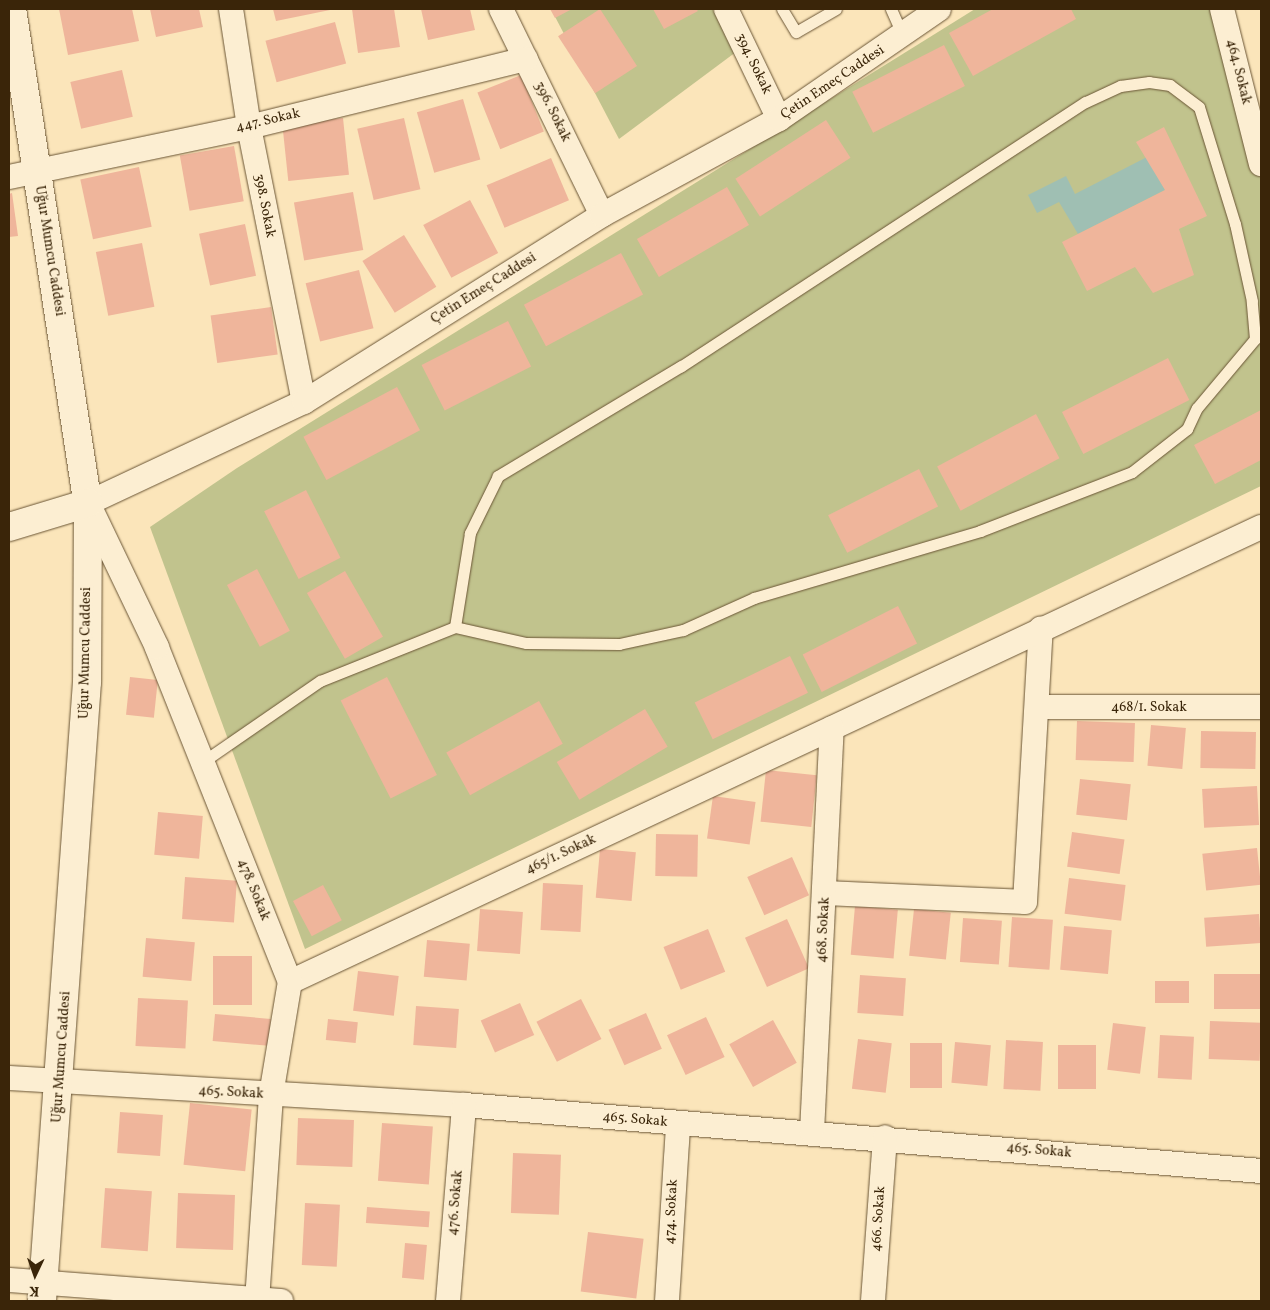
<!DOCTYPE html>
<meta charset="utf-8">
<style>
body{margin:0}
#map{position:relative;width:1270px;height:1310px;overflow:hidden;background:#fbe5ba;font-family:Vollkorn,serif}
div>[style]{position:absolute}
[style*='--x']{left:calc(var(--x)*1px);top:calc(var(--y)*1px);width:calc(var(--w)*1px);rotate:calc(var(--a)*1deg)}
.green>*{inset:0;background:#c1c38d}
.water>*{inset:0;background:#9fbfb3}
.building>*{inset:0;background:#efb59b;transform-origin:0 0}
.roads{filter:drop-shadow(0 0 1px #6a5535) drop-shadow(0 0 1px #6a5535)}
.lane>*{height:11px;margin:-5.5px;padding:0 5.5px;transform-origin:5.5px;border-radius:5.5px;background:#fceed2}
.street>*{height:24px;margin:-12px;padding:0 12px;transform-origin:12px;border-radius:12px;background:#fceed2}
.secondary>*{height:28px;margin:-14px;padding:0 14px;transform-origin:14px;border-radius:14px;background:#fceed2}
span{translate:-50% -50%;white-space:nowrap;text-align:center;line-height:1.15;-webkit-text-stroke:5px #fceed2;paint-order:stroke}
.street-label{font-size:14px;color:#3a2509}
.frame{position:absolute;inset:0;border:10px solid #3a2509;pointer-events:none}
.north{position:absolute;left:10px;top:1250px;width:50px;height:50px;-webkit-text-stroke:4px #fceed2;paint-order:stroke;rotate:183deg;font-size:14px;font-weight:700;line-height:20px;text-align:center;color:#3a2509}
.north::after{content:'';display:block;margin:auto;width:18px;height:22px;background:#3a2509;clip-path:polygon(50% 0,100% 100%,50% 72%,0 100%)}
</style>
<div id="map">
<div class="green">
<i style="clip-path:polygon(551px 9px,718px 9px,740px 49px,619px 139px)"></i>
<i style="clip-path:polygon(975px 9px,1221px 9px,1261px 177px,1261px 486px,305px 949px,150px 527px,237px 468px)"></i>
</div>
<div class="water">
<i style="clip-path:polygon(1147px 157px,1165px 190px,1078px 234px,1059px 202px,1037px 213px,1028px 195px,1066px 176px,1075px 194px)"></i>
</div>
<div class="building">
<i style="clip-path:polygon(59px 9px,132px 9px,139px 41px,68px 55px)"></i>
<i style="clip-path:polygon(150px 9px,199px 9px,203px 27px,156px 37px)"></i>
<i style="clip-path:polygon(273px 9px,330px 9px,330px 10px,276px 21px)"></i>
<i style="clip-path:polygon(352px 9px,394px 9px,400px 47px,358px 53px)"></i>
<i style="clip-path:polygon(421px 9px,470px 9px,475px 30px,428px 40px)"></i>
<i style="clip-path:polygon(550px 9px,572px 9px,555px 18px)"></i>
<i style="left:600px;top:9px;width:68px;height:50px;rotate:57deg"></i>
<i style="clip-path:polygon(653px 9px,696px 9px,698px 11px,664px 29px)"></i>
<i style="clip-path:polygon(993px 9px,1071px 9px,1076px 19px,973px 76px,949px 33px)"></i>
<i style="left:335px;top:22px;width:43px;height:72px;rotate:75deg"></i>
<i style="left:944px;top:45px;width:46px;height:103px;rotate:63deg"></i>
<i style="left:122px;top:70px;width:48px;height:53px;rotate:77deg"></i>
<i style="left:521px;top:75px;width:61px;height:47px;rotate:68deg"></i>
<i style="left:463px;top:99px;width:63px;height:48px;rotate:74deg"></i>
<i style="left:343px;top:118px;width:57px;height:61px;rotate:84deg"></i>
<i style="left:404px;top:118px;width:73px;height:48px;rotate:77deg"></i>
<i style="left:826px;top:120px;width:45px;height:108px;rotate:57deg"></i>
<i style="clip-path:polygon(1164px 127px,1207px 216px,1179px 229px,1194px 275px,1153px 293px,1135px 267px,1087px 291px,1062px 242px,1165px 190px,1136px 142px)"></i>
<i style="left:234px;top:146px;width:56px;height:55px;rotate:80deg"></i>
<i style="left:551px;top:158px;width:46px;height:70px;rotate:67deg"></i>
<i style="left:139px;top:167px;width:61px;height:60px;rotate:78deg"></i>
<i style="left:727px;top:187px;width:44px;height:104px;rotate:60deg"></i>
<i style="left:353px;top:192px;width:59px;height:60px;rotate:80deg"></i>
<i style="clip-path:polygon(12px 193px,18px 236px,9px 237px,9px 194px)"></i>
<i style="left:470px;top:200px;width:60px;height:53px;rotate:62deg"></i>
<i style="left:245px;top:224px;width:53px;height:47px;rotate:78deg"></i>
<i style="left:404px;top:235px;width:61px;height:49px;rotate:58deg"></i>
<i style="left:142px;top:243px;width:65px;height:47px;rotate:79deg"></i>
<i style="left:621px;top:253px;width:47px;height:110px;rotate:62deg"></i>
<i style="left:359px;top:270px;width:60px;height:55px;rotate:76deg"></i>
<i style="left:271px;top:307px;width:48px;height:61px;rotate:82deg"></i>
<i style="left:508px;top:321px;width:51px;height:97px;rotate:63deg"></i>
<i style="left:1168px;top:358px;width:47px;height:119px;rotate:63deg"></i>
<i style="left:397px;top:387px;width:49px;height:106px;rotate:62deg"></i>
<i style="clip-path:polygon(1261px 410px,1261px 460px,1215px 484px,1194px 445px)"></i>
<i style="left:1036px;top:414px;width:50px;height:112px;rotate:62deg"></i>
<i style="left:919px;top:469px;width:42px;height:102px;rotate:63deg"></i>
<i style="left:306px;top:490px;width:76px;height:47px;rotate:63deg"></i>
<i style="left:257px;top:569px;width:70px;height:34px;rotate:62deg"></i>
<i style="left:345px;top:571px;width:76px;height:44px;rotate:60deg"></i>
<i style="left:898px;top:606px;width:42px;height:107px;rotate:63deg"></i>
<i style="left:790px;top:656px;width:41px;height:106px;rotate:64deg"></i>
<i style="left:130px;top:677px;width:28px;height:38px;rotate:6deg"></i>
<i style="left:387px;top:677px;width:110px;height:52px;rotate:63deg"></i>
<i style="left:539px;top:701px;width:49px;height:106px;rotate:61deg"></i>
<i style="left:645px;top:709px;width:44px;height:103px;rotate:59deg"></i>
<i style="left:1077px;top:721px;width:58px;height:39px;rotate:2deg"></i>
<i style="left:1151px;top:725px;width:35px;height:41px;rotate:5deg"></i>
<i style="left:1201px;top:731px;width:55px;height:37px;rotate:1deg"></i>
<i style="left:766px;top:770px;width:51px;height:52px;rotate:6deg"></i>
<i style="left:1080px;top:779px;width:51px;height:36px;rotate:6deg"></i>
<i style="left:1257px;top:786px;width:39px;height:55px;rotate:87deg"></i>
<i style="left:713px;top:796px;width:43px;height:43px;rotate:8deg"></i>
<i style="left:158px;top:812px;width:45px;height:43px;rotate:5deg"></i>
<i style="left:1072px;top:832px;width:53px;height:35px;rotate:8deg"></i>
<i style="left:656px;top:834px;width:42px;height:42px;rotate:1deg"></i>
<i style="left:1257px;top:848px;width:37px;height:55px;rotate:84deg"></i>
<i style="left:600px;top:849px;width:36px;height:49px;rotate:5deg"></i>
<i style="left:792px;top:857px;width:42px;height:49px;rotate:66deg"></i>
<i style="left:185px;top:877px;width:52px;height:42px;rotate:4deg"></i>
<i style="left:1069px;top:878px;width:57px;height:36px;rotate:7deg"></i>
<i style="left:543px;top:883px;width:40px;height:47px;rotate:3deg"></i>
<i style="left:323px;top:885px;width:40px;height:34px;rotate:62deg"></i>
<i style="left:855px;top:906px;width:43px;height:49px;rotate:5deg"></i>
<i style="left:480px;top:909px;width:43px;height:42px;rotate:4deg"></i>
<i style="left:914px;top:909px;width:37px;height:47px;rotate:6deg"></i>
<i style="left:1259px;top:914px;width:29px;height:55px;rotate:86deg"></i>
<i style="left:1012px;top:917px;width:41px;height:50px;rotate:4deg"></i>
<i style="left:963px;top:918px;width:39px;height:44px;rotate:4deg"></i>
<i style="left:787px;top:919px;width:54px;height:46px;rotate:66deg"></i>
<i style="left:1064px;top:926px;width:48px;height:44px;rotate:5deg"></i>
<i style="left:708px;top:929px;width:46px;height:48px;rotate:68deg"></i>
<i style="left:146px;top:938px;width:49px;height:39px;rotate:5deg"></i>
<i style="left:427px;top:940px;width:43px;height:37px;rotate:5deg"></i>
<i style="left:213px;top:956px;width:39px;height:49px"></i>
<i style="left:358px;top:971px;width:41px;height:40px;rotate:7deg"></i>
<i style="left:1261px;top:974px;width:35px;height:47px;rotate:90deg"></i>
<i style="left:860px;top:975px;width:46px;height:38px;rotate:4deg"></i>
<i style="left:1155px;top:981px;width:34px;height:22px"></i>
<i style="left:138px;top:998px;width:50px;height:48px;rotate:3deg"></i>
<i style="left:581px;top:999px;width:45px;height:50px;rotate:63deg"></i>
<i style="left:520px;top:1003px;width:35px;height:43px;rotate:66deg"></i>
<i style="left:416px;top:1006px;width:43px;height:39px;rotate:4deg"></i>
<i style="left:646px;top:1013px;width:39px;height:41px;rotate:66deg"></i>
<i style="left:215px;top:1014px;width:56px;height:27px;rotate:5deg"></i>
<i style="left:706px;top:1017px;width:44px;height:43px;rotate:65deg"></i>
<i style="left:328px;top:1019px;width:30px;height:21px;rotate:6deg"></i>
<i style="left:773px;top:1020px;width:49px;height:50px;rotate:61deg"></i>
<i style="left:1210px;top:1021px;width:51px;height:38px;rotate:2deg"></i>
<i style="left:1113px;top:1023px;width:33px;height:47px;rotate:7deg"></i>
<i style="left:1160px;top:1035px;width:34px;height:43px;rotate:3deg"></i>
<i style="left:858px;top:1039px;width:34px;height:50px;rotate:7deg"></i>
<i style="left:1006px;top:1040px;width:37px;height:49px;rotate:3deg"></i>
<i style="left:955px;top:1042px;width:36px;height:41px;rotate:5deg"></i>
<i style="left:910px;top:1043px;width:32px;height:45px"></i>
<i style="left:1058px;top:1045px;width:38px;height:44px"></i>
<i style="left:190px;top:1103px;width:62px;height:62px;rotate:6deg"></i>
<i style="left:120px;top:1112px;width:43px;height:41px;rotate:4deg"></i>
<i style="left:298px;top:1118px;width:56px;height:47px;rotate:2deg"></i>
<i style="left:382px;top:1123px;width:51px;height:58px;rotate:4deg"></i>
<i style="left:513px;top:1153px;width:48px;height:60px;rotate:2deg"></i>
<i style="left:105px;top:1188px;width:47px;height:60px;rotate:4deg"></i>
<i style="left:178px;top:1193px;width:57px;height:55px;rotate:2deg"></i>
<i style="left:305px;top:1203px;width:35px;height:62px;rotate:3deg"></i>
<i style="left:367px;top:1207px;width:63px;height:16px;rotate:4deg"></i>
<i style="left:588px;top:1232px;width:56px;height:60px;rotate:7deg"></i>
<i style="left:405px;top:1243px;width:22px;height:35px;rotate:5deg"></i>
</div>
<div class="roads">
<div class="lane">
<i style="--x:782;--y:9;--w:27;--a:59"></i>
<i style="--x:796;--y:32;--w:46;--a:-29.9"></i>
<i style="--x:891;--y:9;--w:30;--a:66"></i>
<i style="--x:201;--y:763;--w:145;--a:-34.6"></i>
<i style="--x:320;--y:681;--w:145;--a:-21.8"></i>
<i style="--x:455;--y:627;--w:73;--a:12.7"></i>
<i style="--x:526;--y:643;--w:93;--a:0.6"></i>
<i style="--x:619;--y:644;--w:66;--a:-12.3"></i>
<i style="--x:683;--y:630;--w:78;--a:-24.3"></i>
<i style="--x:754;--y:598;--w:236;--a:-16.5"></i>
<i style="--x:980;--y:531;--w:163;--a:-21.2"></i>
<i style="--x:1132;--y:472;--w:70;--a:-38"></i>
<i style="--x:1187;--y:429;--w:23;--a:-65"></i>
<i style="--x:1197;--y:408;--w:90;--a:-50"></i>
<i style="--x:1255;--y:339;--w:38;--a:-95"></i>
<i style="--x:1252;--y:301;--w:79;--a:-102.4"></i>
<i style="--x:1235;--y:224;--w:122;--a:-107.1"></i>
<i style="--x:1199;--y:107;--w:36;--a:-143"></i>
<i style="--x:1170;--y:85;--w:21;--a:-172"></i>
<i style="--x:1149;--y:82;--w:29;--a:172"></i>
<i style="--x:1120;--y:86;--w:38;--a:155"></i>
<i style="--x:1085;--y:102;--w:483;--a:146.8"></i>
<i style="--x:681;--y:366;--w:214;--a:149"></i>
<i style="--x:498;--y:476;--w:64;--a:116.2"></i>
<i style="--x:470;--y:533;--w:95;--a:99.1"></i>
</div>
<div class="street">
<i style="--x:231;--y:9;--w:119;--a:81.3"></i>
<i style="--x:249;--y:127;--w:280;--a:78.7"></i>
<i style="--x:501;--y:9;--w:229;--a:63.9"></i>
<i style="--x:726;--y:9;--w:122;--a:64.3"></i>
<i style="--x:1222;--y:9;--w:160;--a:75.9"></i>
<i style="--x:9;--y:177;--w:245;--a:-11.8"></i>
<i style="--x:249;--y:127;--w:285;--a:-13.8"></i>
<i style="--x:1037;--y:707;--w:224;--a:0"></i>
<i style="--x:826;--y:893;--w:199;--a:2.6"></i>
<i style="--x:1025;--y:902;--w:274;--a:-86.7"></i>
<i style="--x:290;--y:982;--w:1072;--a:-25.11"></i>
<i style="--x:9;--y:1078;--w:456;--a:3.4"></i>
<i style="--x:464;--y:1105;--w:800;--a:4.73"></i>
<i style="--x:812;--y:1132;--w:404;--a:-87.2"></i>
<i style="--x:9;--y:1280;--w:273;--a:4.4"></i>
<i style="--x:257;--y:1301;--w:206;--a:-86.1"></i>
<i style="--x:271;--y:1095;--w:115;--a:-80.5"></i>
<i style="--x:290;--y:982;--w:360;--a:-111.7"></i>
<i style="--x:157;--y:647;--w:160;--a:-115.6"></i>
<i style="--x:88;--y:503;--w:238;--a:-25.1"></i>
<i style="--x:304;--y:402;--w:352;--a:-32.1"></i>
<i style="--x:602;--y:215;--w:201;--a:-28.5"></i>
<i style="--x:779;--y:119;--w:194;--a:-34.5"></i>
<i style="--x:448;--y:1301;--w:197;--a:-85.3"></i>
<i style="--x:667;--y:1301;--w:177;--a:-86.4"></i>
<i style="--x:873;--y:1301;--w:164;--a:-85.8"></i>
</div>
<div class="secondary">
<i style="--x:12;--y:9;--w:500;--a:81.3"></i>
<i style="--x:88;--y:503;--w:179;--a:90.3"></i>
<i style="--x:87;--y:682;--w:621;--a:94.16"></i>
<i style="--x:9;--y:527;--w:83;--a:-16.9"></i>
</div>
</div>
<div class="street-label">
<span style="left:753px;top:64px;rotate:64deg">394. Sokak</span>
<span style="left:1238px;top:72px;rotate:76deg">464. Sokak</span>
<span style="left:833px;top:83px;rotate:-34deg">Çetin Emeç Caddesi</span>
<span style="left:552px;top:112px;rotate:64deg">396. Sokak</span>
<span style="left:268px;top:121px;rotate:-13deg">447. Sokak</span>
<span style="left:264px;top:206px;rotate:79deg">398. Sokak</span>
<span style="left:49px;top:251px;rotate:81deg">Uğur Mumcu Caddesi</span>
<span style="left:484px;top:289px;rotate:-32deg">Çetin Emeç Caddesi</span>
<span style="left:86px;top:653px;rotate:-89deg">Uğur Mumcu Caddesi</span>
<span style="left:1149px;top:708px">468/1. Sokak</span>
<span style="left:561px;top:855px;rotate:-25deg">465/1. Sokak</span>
<span style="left:253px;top:890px;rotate:68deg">478. Sokak</span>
<span style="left:824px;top:930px;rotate:-87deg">468. Sokak</span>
<span style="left:62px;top:1057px;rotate:-86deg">Uğur Mumcu Caddesi</span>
<span style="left:231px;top:1093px;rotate:3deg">465. Sokak</span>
<span style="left:635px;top:1120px;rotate:5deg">465. Sokak</span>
<span style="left:1039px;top:1151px;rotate:5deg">465. Sokak</span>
<span style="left:456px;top:1203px;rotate:-85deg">476. Sokak</span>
<span style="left:672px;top:1212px;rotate:-87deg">474. Sokak</span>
<span style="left:879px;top:1219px;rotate:-86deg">466. Sokak</span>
</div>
<div class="frame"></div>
<div class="north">K</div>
</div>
